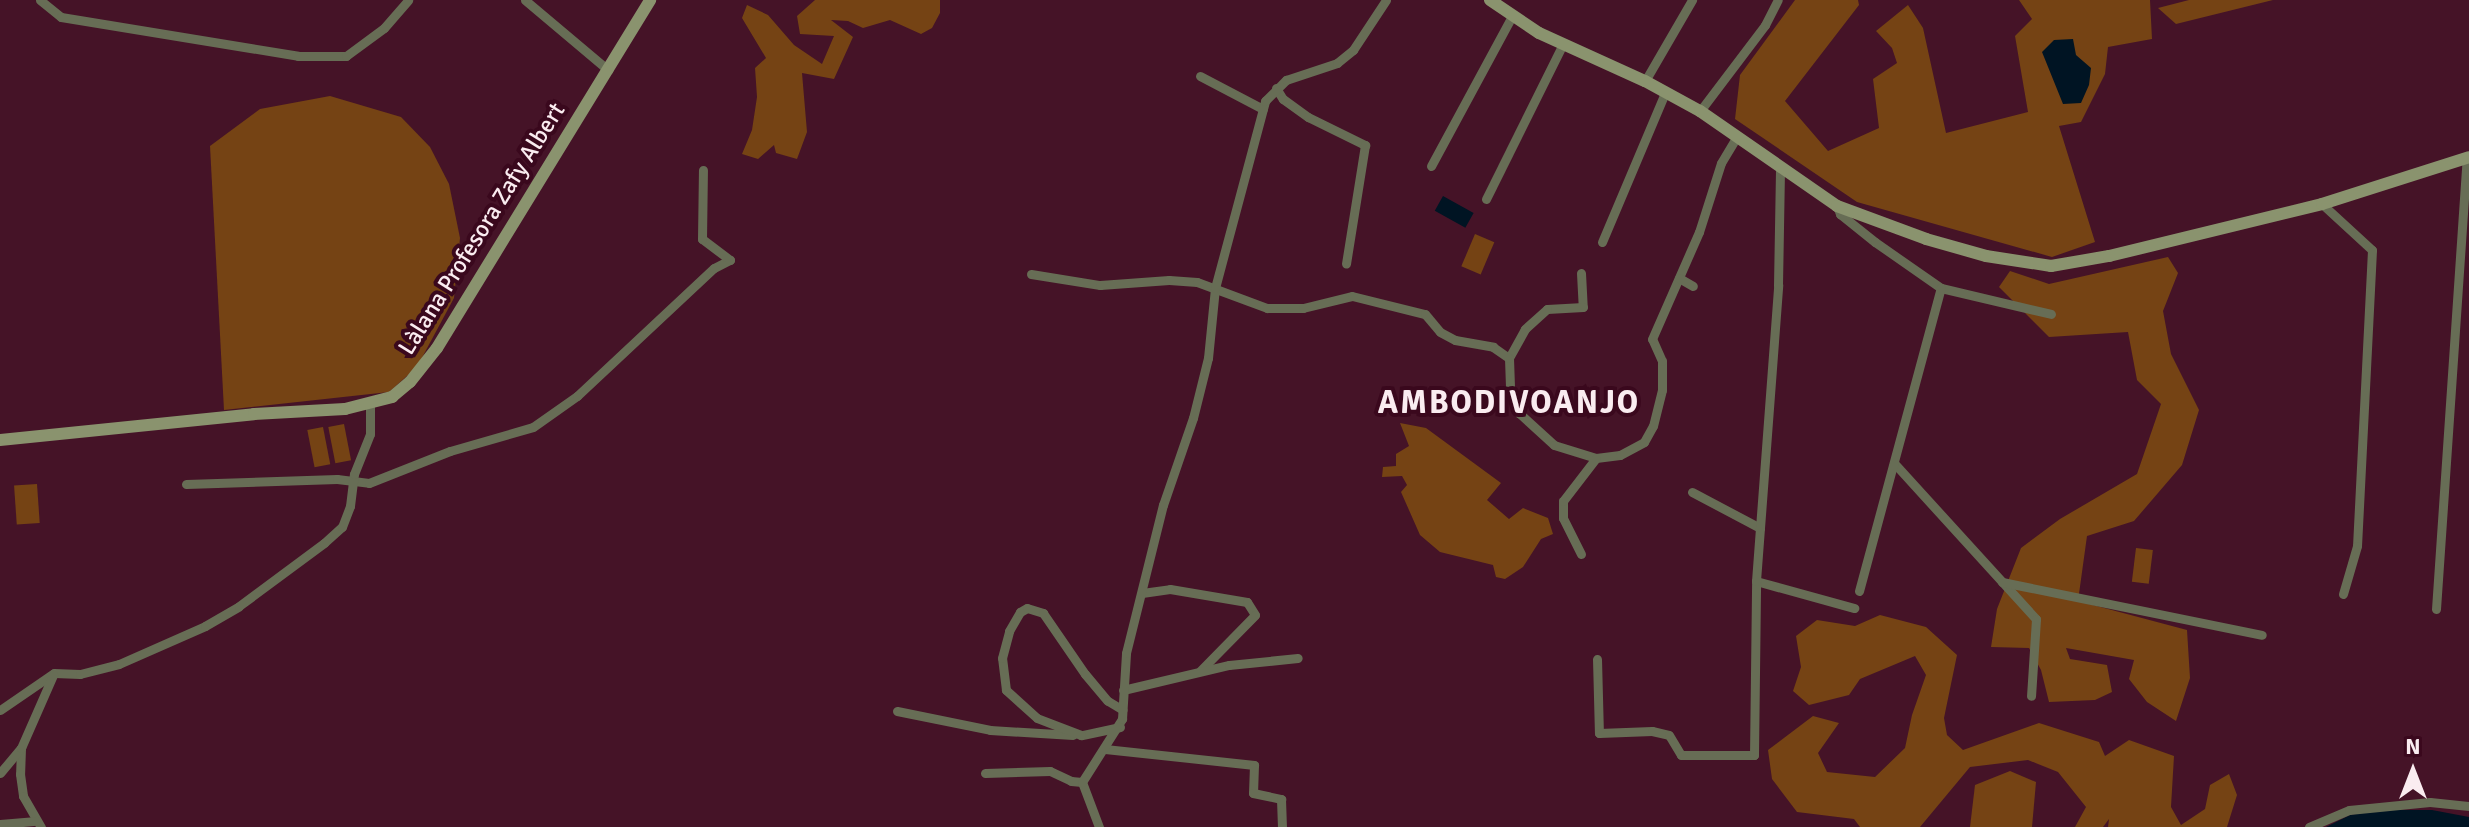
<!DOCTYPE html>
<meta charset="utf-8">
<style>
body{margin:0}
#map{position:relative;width:2469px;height:827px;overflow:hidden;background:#451327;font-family:Signika,sans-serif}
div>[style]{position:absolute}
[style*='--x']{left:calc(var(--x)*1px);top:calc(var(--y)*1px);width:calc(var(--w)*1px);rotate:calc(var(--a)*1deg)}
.green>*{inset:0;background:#754314;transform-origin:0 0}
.water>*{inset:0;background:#001423;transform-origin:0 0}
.street>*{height:9px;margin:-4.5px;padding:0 4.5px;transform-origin:4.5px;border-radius:4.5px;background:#676d55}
.secondary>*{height:12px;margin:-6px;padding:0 6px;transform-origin:6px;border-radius:6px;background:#8a936e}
span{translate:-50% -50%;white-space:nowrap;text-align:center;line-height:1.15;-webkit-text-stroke:8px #3a081d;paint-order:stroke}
.street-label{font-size:24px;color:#faecf0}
.district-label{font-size:32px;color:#faecf0;font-weight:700;letter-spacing:2px}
.north{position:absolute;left:2373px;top:731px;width:80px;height:80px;-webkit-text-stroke:6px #3a081d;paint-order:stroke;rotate:0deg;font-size:22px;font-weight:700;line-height:32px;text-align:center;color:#faecf0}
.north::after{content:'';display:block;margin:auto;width:28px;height:36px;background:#faecf0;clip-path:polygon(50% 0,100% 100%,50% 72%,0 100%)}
</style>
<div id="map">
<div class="green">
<i style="clip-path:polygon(815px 0,940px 0,940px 13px,932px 28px,921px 34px,890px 20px,863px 28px,848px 21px,831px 20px,853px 37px,834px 79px,802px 73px,807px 132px,797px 159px,776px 153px,774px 145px,758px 159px,742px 154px,752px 130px,757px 97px,755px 68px,766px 58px,742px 18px,747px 5px,768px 15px,794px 45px,822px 64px,834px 36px,800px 34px,797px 16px)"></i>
<i style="clip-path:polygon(1795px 0,1858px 0,1859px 5px,1785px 101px,1828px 151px,1879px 128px,1873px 79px,1897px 63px,1892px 48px,1876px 31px,1908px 5px,1923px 28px,1946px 133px,2028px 112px,2015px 36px,2032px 19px,2019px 0,2150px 0,2152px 39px,2108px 47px,2105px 74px,2081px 122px,2059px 126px,2095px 242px,2052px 257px,1857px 202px,1735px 119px,1740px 75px)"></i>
<i style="clip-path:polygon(2189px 0,2273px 0,2176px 24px,2158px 8px)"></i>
<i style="clip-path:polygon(330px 96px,401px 117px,430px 147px,449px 184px,460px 238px,454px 298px,417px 367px,389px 392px,224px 410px,210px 146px,260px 109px)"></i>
<i style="left:1475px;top:234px;width:21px;height:35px;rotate:23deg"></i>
<i style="clip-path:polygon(2168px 257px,2178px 273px,2163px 311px,2171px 354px,2199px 410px,2182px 465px,2134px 521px,2087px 536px,2078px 601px,2187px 630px,2190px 678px,2176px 721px,2147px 702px,2129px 679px,2134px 660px,2066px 648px,2070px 659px,2107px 665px,2112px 692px,2095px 700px,2049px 702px,2041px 670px,2029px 648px,1991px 647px,1997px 609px,2021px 548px,2060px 519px,2137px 474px,2161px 404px,2137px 380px,2128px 332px,2049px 337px,1999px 287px,2010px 271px,2049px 284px)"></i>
<i style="clip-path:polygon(1400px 423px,1426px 428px,1501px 483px,1487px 500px,1509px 519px,1523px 508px,1548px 518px,1553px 534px,1541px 539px,1523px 567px,1505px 579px,1496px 577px,1493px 565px,1440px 552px,1420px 535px,1401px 492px,1407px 485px,1402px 476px,1382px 477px,1383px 467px,1396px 466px,1396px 454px,1409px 446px)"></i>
<i style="left:344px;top:424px;width:37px;height:16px;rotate:79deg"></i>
<i style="left:323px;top:427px;width:38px;height:16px;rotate:79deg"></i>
<i style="left:37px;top:484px;width:39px;height:23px;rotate:86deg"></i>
<i style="left:2136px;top:548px;width:17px;height:34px;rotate:7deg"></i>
<i style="clip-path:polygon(1880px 615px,1926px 627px,1957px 655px,1944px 718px,1947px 735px,1963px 750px,2039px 723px,2099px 742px,2105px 756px,2129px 740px,2174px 756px,2171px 807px,2181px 825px,2205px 809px,2210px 785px,2229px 774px,2237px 795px,2227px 827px,2108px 827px,2109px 819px,2103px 827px,2075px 827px,2086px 807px,2058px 772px,2028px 760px,1970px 767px,1920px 827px,1860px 827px,1854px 819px,1797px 812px,1772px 779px,1768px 750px,1813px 716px,1839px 723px,1818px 753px,1827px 772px,1875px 777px,1905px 748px,1912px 715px,1926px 675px,1915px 656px,1860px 679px,1849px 695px,1809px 705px,1793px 691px,1801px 667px,1796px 636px,1817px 620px,1855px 626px)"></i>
<i style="clip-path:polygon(2010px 771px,2036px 782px,2032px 827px,1970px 827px,1975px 785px)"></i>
</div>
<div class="water">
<i style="clip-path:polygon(2073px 39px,2076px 55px,2091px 68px,2089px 85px,2081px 103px,2063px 104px,2042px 52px,2054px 40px)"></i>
<i style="left:1443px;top:196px;width:35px;height:17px;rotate:29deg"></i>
<i style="clip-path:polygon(2379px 810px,2432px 810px,2469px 817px,2469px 827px,2326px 827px,2350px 815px)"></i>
</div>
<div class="street">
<i style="--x:40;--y:0;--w:27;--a:39"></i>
<i style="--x:61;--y:17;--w:240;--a:9.3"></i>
<i style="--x:298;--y:56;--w:48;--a:0"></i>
<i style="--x:346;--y:56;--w:47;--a:-36.4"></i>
<i style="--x:384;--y:28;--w:37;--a:-49"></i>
<i style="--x:525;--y:0;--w:109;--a:40.1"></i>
<i style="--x:1200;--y:76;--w:71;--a:27.6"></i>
<i style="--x:1645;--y:81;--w:94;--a:-59.9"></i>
<i style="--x:1276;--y:88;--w:13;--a:58"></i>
<i style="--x:1283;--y:99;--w:31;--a:36"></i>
<i style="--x:1308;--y:117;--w:64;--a:26.2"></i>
<i style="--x:1365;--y:145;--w:120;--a:99.1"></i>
<i style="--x:1700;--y:111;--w:108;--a:-52.9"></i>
<i style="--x:1765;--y:25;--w:28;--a:-63"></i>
<i style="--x:1431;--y:166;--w:170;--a:-61.6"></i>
<i style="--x:1486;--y:199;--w:173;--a:-63.6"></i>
<i style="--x:2322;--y:204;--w:68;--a:42.6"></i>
<i style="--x:2372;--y:250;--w:296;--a:92.9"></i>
<i style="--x:2357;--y:546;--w:50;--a:106.3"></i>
<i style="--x:1837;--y:206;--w:9;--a:69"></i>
<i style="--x:1840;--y:214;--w:45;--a:38.7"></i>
<i style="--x:1875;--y:242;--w:80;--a:34.9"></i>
<i style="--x:1941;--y:288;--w:113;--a:13.3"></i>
<i style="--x:1602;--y:242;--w:162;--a:-67.1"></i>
<i style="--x:1581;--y:273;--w:34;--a:87"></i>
<i style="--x:1583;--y:307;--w:36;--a:177"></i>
<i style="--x:1547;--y:309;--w:30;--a:138"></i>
<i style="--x:1525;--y:329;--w:33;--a:119"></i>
<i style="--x:1509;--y:358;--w:32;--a:88"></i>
<i style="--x:1510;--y:390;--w:25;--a:69"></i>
<i style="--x:1519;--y:413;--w:47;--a:42.4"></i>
<i style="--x:1554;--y:445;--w:44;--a:17.2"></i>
<i style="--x:1596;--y:458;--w:24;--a:-7"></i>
<i style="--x:1620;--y:455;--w:27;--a:-28"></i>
<i style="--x:1644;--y:442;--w:18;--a:-61"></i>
<i style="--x:1653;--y:426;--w:37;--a:-76"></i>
<i style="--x:1662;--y:390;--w:29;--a:-90"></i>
<i style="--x:1662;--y:361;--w:24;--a:-114"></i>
<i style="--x:1652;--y:339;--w:117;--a:-66.3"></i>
<i style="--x:1699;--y:232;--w:72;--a:-72.3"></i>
<i style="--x:1721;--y:163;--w:31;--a:-59"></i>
<i style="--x:1031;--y:274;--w:70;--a:9.1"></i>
<i style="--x:1100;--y:285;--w:69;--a:-4.1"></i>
<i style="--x:1169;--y:280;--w:28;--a:4"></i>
<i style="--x:1197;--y:282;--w:75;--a:20.4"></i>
<i style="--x:1267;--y:308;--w:36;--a:0"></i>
<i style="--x:1303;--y:308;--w:50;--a:-13.8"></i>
<i style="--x:1352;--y:296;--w:75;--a:13.9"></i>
<i style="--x:1425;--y:314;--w:23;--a:50"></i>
<i style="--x:1440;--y:332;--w:17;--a:28"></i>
<i style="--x:1455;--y:340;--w:39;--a:10"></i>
<i style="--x:1493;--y:347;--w:19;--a:35"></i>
<i style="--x:1679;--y:278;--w:16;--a:30"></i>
<i style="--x:1894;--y:463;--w:211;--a:47.7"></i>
<i style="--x:2036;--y:619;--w:77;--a:93.7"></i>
<i style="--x:186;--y:484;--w:151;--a:-1.9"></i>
<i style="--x:337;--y:479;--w:32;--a:7"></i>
<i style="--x:369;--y:483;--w:87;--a:-21.6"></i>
<i style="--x:450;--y:451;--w:86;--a:-16.1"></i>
<i style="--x:533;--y:427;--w:54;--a:-35.2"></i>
<i style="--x:577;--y:396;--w:187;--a:-43.1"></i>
<i style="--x:714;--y:268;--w:18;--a:-27"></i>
<i style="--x:730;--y:260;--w:35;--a:-143"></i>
<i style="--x:702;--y:239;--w:69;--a:-89.2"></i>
<i style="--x:1692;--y:492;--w:77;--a:27.9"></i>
<i style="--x:1581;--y:554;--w:40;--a:-116.6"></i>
<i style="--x:1563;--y:518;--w:17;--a:-90"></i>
<i style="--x:1563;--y:501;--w:54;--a:-52.5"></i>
<i style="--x:1756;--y:581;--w:102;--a:15.4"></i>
<i style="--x:2002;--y:582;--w:265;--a:11.5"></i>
<i style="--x:1859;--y:591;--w:314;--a:-74.9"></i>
<i style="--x:1142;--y:593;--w:28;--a:-8"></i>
<i style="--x:1170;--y:589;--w:78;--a:9.6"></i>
<i style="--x:1247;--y:602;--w:15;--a:58"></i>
<i style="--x:1255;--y:615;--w:78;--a:134.5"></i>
<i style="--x:2436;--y:609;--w:452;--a:-86.1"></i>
<i style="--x:1597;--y:659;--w:74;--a:88.5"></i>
<i style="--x:1599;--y:733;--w:53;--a:-2.2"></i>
<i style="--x:1652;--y:731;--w:17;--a:13"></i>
<i style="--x:1669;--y:735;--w:23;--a:59"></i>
<i style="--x:1681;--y:755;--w:73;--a:0"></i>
<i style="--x:1754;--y:755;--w:174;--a:-89.3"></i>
<i style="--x:1756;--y:581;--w:297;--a:-85.7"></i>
<i style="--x:1778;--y:285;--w:119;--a:-89"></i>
<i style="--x:1123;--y:690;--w:109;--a:-13.3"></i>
<i style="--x:1229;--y:665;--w:69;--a:-5.8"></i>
<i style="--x:0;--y:710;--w:65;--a:-34.4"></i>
<i style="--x:54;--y:673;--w:26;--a:2"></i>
<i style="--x:80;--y:674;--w:40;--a:-14.4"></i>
<i style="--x:119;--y:664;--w:94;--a:-23.8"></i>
<i style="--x:205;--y:626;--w:39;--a:-30"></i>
<i style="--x:239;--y:606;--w:106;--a:-36.5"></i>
<i style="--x:324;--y:543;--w:24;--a:-42"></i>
<i style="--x:342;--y:527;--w:22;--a:-69"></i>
<i style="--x:350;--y:506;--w:32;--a:-83"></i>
<i style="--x:354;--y:474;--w:43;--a:-68.2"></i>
<i style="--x:370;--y:434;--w:30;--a:-90"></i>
<i style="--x:897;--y:711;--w:95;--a:11.5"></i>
<i style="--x:990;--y:730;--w:83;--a:3.4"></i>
<i style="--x:1120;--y:727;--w:40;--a:168"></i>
<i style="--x:1081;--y:735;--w:47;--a:-158.9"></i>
<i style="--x:1037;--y:718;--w:42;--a:-137.9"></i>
<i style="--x:1006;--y:690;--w:32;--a:-97"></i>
<i style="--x:1002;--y:658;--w:28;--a:-75"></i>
<i style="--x:1009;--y:631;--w:22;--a:-60"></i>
<i style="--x:1020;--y:612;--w:8;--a:-30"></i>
<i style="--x:1027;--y:608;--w:17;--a:17"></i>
<i style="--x:1043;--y:613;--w:74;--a:55.5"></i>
<i style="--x:1085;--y:674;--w:35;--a:50"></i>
<i style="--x:1108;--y:701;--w:17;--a:31"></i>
<i style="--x:21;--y:748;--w:26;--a:92"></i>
<i style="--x:20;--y:774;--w:22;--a:82"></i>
<i style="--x:23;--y:796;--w:36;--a:60"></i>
<i style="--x:1105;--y:749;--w:150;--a:6.1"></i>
<i style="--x:1254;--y:765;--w:28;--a:92"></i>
<i style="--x:1253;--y:793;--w:29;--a:12"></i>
<i style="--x:1281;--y:799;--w:28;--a:88"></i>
<i style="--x:0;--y:773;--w:33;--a:-50"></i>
<i style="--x:21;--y:748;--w:80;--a:-66.3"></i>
<i style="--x:985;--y:773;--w:65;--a:-1.8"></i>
<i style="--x:1050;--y:771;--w:23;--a:25"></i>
<i style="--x:1071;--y:781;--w:11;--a:5"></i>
<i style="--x:0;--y:824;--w:36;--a:-5"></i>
<i style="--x:1099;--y:827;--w:48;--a:-110.7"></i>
<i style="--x:1082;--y:782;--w:75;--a:-57.6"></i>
<i style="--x:1122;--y:719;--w:66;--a:-86.5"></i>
<i style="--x:1126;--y:653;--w:153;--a:-76"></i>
<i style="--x:1163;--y:505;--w:92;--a:-71"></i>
<i style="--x:1193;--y:418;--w:62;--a:-76"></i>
<i style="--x:1208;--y:358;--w:70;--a:-84.3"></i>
<i style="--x:1215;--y:288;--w:194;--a:-75"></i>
<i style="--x:1265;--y:101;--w:30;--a:-45"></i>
<i style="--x:1286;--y:80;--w:54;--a:-18.4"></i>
<i style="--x:1337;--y:63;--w:21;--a:-39"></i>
<i style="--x:1353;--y:50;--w:60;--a:-56.6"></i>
<i style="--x:2309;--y:827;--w:43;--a:-23"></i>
<i style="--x:2349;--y:810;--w:81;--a:-5.6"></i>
<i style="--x:2430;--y:802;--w:39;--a:6"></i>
</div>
<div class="secondary">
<i style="--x:1490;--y:0;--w:59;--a:34"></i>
<i style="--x:1539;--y:33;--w:116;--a:24.4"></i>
<i style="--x:1645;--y:81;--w:63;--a:28.6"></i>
<i style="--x:1700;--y:111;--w:167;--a:34.7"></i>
<i style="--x:1837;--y:206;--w:95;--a:20.3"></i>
<i style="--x:1926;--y:239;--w:62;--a:15.8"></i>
<i style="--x:1986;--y:256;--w:66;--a:8.7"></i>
<i style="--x:2051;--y:266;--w:59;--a:-9.8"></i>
<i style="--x:2109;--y:256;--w:219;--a:-13.7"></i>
<i style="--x:2322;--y:204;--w:154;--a:-17.7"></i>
<i style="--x:0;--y:440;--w:255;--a:-5.8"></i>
<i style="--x:254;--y:414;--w:91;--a:-3.1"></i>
<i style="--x:345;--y:409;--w:49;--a:-14.3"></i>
<i style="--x:392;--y:397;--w:23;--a:-40"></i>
<i style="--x:410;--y:382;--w:43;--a:-51.5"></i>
<i style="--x:437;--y:348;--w:408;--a:-58.5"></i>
</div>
<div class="street-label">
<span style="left:482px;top:229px;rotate:-58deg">Làlana Profesora Zafy Albert</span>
</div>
<div class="district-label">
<span style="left:1509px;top:403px">AMBODIVOANJO</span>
</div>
<div class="north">N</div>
</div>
